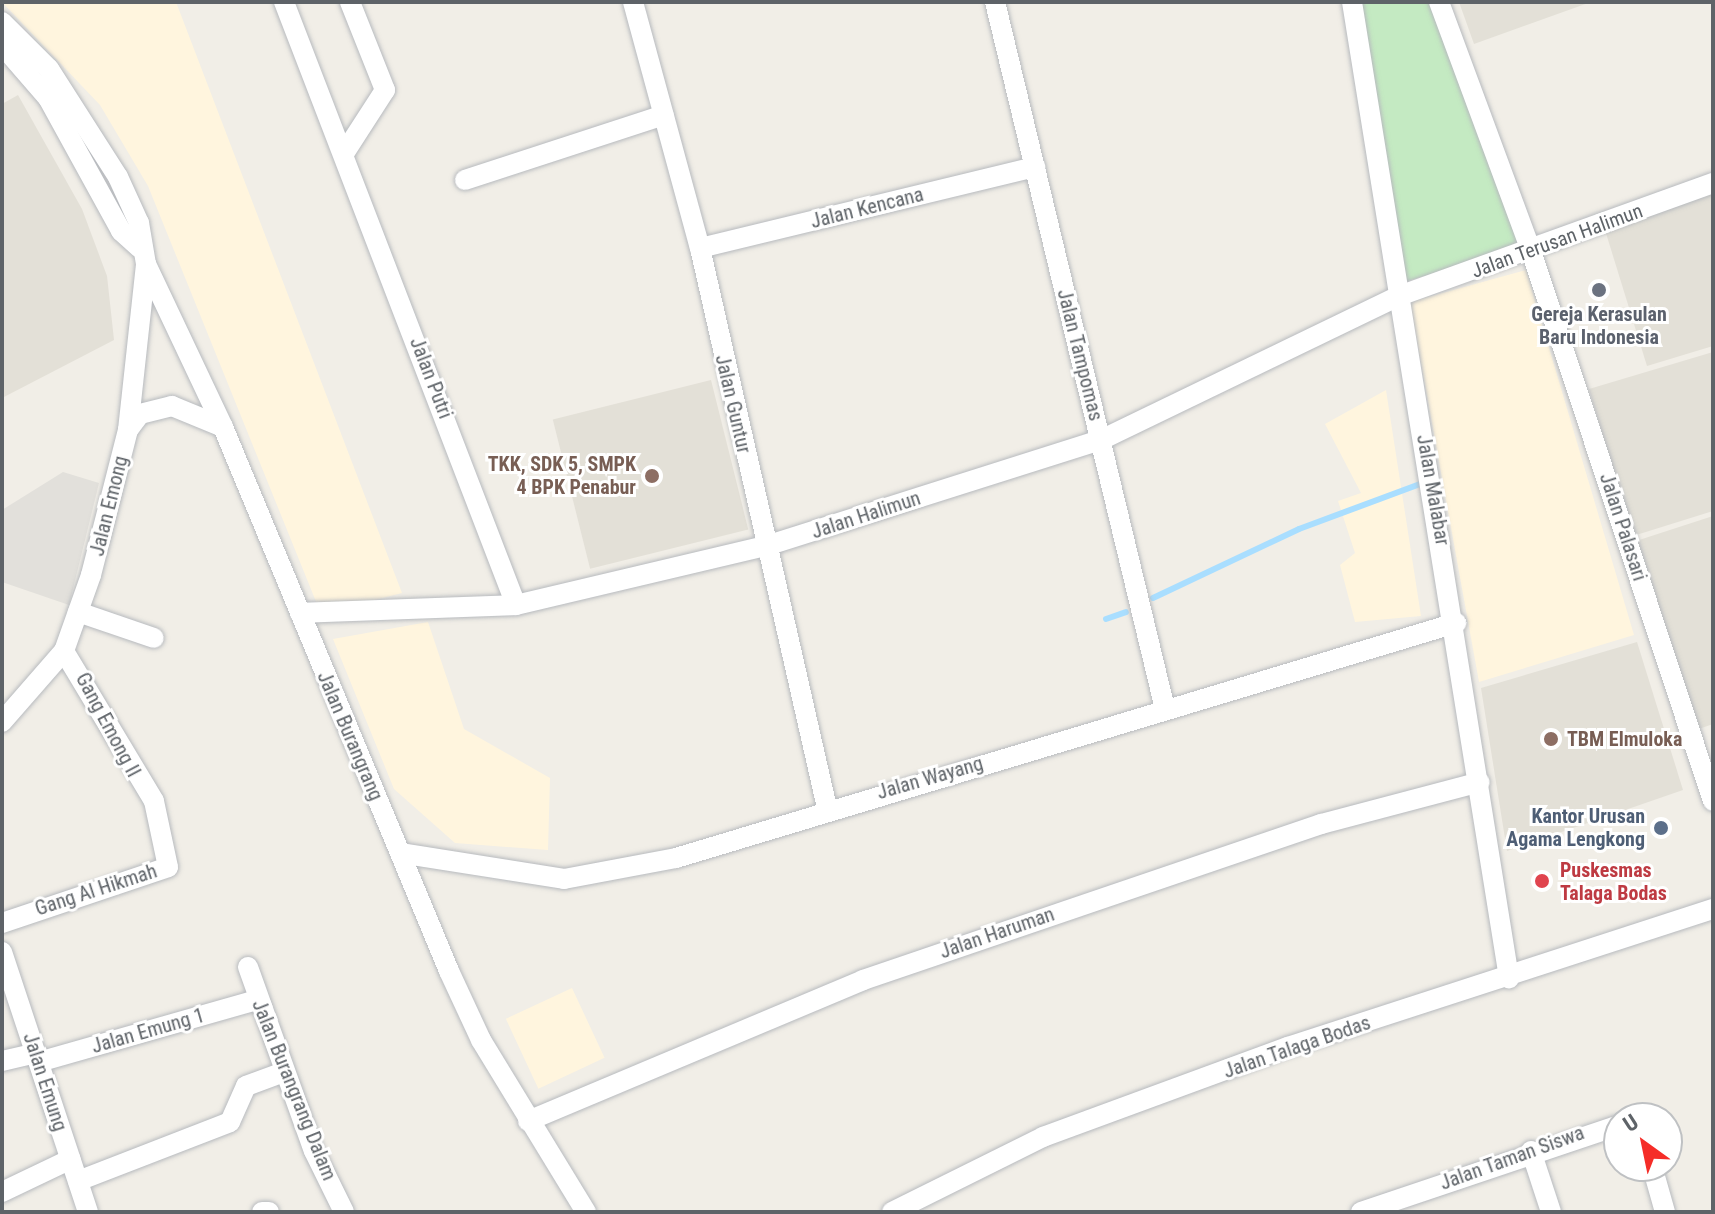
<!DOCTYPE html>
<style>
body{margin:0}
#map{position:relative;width:1715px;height:1214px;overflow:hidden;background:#f1eee7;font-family:"Roboto Condensed",sans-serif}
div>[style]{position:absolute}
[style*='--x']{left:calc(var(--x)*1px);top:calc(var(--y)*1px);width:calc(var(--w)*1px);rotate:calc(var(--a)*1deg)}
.commercial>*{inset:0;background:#fff5de;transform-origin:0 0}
.industrial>*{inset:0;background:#e2e0db}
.education>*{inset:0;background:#e3e0d7;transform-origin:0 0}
.green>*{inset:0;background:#c4eac2}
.stream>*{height:6px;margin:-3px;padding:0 3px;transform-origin:3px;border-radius:3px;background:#a9deff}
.roads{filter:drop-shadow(0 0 2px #b7babe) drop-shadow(0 0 2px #b7babe)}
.minor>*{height:20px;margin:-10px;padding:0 10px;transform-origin:10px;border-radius:10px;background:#fff}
.dots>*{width:22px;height:22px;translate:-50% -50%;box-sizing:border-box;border:4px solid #fff;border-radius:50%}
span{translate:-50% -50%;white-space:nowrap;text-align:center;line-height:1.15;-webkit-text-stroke:6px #fff;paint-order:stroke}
.street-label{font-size:20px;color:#5e6368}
.worship-label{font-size:20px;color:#5b616d;font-weight:700}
.education-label{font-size:20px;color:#785e54;font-weight:700}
.right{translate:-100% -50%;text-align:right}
.left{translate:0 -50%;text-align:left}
.service-label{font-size:20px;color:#4e5e75;font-weight:700}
.health-label{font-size:20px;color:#be3a42;font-weight:700}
.frame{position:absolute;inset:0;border:4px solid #5e6368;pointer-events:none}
.north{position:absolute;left:1603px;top:1102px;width:80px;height:80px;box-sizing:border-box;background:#fff;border:2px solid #bfc1c3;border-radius:50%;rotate:327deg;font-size:22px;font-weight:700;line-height:32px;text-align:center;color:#5e6368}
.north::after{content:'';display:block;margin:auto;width:28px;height:36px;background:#f52d28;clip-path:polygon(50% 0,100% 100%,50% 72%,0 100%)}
</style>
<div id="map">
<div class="commercial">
<i style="clip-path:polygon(2px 2px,176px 2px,402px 593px,321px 614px,148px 186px,100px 105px)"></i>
<i style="clip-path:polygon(1526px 270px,1634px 635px,1479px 682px,1410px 302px)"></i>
<i style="clip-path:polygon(1386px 390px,1421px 616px,1355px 622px,1340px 565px,1355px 553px,1338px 501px,1361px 493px,1325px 424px)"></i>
<i style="clip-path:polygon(428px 622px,464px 729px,550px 778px,548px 850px,455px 843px,394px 789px,333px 639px)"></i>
<i style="left:572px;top:988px;width:77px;height:73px;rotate:65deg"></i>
</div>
<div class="industrial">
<i style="clip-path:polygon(63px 472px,99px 483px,69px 605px,2px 582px,2px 510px)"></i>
</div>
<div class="education">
<i style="clip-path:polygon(1459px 2px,1591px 2px,1474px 44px)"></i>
<i style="clip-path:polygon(18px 95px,82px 209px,107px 276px,114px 340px,2px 398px,2px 104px)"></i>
<i style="clip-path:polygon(1713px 192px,1713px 346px,1647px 366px,1605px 230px)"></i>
<i style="clip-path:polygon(1713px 352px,1713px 511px,1633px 536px,1589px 389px)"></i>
<i style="left:711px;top:380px;width:154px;height:163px;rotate:76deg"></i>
<i style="clip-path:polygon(1713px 516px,1713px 724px,1696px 730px,1636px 541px)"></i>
<i style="clip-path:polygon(1637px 642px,1683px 790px,1507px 851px,1481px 688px)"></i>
</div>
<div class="green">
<i style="clip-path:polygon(1342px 2px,1434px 2px,1520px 248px,1404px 282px)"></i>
</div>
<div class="stream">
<i style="--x:1153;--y:598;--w:161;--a:-25.3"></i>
<i style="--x:1299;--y:529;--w:132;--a:-20.4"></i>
<i style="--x:1106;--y:619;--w:21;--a:-19"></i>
</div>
<div class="roads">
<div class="minor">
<i style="--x:284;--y:2;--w:646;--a:68.96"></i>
<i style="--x:633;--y:2;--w:255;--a:74.8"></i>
<i style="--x:700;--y:248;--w:574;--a:77.22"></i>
<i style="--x:995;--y:2;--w:727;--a:76.48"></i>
<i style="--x:1352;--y:2;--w:989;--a:80.86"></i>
<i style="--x:1439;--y:2;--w:269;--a:69.7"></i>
<i style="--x:1532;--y:254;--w:576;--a:71.69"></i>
<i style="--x:2;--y:22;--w:66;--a:45"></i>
<i style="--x:49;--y:69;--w:128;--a:57.4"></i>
<i style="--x:118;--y:177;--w:51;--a:65.5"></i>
<i style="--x:139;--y:223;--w:42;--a:80.3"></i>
<i style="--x:146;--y:264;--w:180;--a:64.7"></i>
<i style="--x:223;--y:427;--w:589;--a:67.44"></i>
<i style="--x:449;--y:971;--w:76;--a:65.1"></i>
<i style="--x:481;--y:1040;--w:202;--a:58.6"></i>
<i style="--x:2;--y:45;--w:70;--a:49"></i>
<i style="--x:48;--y:98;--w:152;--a:61.2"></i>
<i style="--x:121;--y:231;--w:25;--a:42"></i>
<i style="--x:345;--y:152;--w:74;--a:-57.2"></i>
<i style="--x:385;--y:90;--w:95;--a:-111.7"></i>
<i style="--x:465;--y:180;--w:209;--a:-18.1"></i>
<i style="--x:700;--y:248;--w:345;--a:-13.6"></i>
<i style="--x:128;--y:430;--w:20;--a:-53"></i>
<i style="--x:140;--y:414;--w:33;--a:-14"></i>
<i style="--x:172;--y:406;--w:55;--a:22.4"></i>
<i style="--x:78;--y:612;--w:80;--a:18.9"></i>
<i style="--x:300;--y:613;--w:216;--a:-2.1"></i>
<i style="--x:516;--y:605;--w:257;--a:-13.3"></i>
<i style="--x:766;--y:546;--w:351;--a:-17.6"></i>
<i style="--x:1101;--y:440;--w:331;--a:-25.8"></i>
<i style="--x:1399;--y:296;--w:334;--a:-19.8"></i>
<i style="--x:2;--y:722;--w:94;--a:-48.9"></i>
<i style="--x:64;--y:651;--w:81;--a:-70.4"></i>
<i style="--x:91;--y:575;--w:150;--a:-75.7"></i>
<i style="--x:128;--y:430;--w:167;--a:-83.8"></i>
<i style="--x:400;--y:853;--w:166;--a:9"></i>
<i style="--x:564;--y:879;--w:114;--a:-10.6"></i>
<i style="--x:676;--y:858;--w:815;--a:-16.77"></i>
<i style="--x:2;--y:923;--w:175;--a:-18.6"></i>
<i style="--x:168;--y:867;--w:67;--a:-102"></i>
<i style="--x:154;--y:801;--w:175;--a:-121"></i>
<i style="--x:2;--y:952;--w:274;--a:71.7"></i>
<i style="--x:248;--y:967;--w:195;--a:70.3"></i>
<i style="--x:314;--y:1151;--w:68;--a:63.8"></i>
<i style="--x:2;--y:1061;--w:35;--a:-13"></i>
<i style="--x:39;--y:1062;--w:226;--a:-15.9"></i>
<i style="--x:528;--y:1121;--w:363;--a:-22.8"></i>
<i style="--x:863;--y:980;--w:484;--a:-18.8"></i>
<i style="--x:1321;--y:824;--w:164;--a:-14.8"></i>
<i style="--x:1531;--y:1151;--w:64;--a:71.8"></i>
<i style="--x:1652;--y:1166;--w:48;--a:74.2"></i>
<i style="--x:78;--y:1181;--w:163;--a:-21.2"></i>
<i style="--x:230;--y:1122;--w:39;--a:-66"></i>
<i style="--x:246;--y:1086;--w:40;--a:-20.2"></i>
<i style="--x:2;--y:1192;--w:76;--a:-25.6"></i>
<i style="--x:262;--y:1212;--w:7;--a:0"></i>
<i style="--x:892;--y:1212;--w:169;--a:-26.4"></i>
<i style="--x:1043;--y:1137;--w:261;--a:-20.2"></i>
<i style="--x:1288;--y:1047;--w:447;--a:-18"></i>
<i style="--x:1361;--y:1212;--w:272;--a:-18.6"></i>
</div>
</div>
<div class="dots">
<i style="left:1599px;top:290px;background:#6b7280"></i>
<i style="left:652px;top:476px;background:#8d6e63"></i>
<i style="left:1551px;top:739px;background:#8d6e63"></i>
<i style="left:1661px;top:828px;background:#5c6f8a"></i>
<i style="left:1542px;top:881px;background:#e0444e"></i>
</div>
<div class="street-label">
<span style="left:867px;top:208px;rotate:-14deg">Jalan Kencana</span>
<span style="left:1557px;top:241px;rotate:-20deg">Jalan Terusan Halimun</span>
<span style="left:1080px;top:355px;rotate:76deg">Jalan Tampomas</span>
<span style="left:431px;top:378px;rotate:69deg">Jalan Putri</span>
<span style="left:733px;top:404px;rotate:77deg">Jalan Guntur</span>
<span style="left:1433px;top:490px;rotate:80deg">Jalan Malabar</span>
<span style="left:109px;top:506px;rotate:-76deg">Jalan Emong</span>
<span style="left:866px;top:515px;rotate:-18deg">Jalan Halimun</span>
<span style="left:1623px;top:527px;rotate:72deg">Jalan Palasari</span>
<span style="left:108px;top:725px;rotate:62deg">Gang Emong II</span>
<span style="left:350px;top:736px;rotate:67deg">Jalan Burangrang</span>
<span style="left:930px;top:778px;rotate:-16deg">Jalan Wayang</span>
<span style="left:96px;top:890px;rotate:-18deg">Gang Al Hikmah</span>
<span style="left:997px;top:933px;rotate:-19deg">Jalan Haruman</span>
<span style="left:148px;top:1031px;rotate:-16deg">Jalan Emung 1</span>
<span style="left:1297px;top:1047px;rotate:-19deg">Jalan Talaga Bodas</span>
<span style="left:45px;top:1082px;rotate:72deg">Jalan Emung</span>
<span style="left:294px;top:1090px;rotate:68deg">Jalan Burangrang Dalam</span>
<span style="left:1512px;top:1158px;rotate:-20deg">Jalan Taman Siswa</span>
</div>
<div class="worship-label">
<span style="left:1599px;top:326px">Gereja Kerasulan<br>Baru Indonesia</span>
</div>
<div class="education-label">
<span class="right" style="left:636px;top:476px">TKK, SDK 5, SMPK<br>4 BPK Penabur</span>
<span class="left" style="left:1567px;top:739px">TBM Elmuloka</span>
</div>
<div class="service-label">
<span class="right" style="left:1645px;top:828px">Kantor Urusan<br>Agama Lengkong</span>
</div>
<div class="health-label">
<span class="left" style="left:1560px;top:882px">Puskesmas<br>Talaga Bodas</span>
</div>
<div class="frame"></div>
<div class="north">U</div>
</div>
